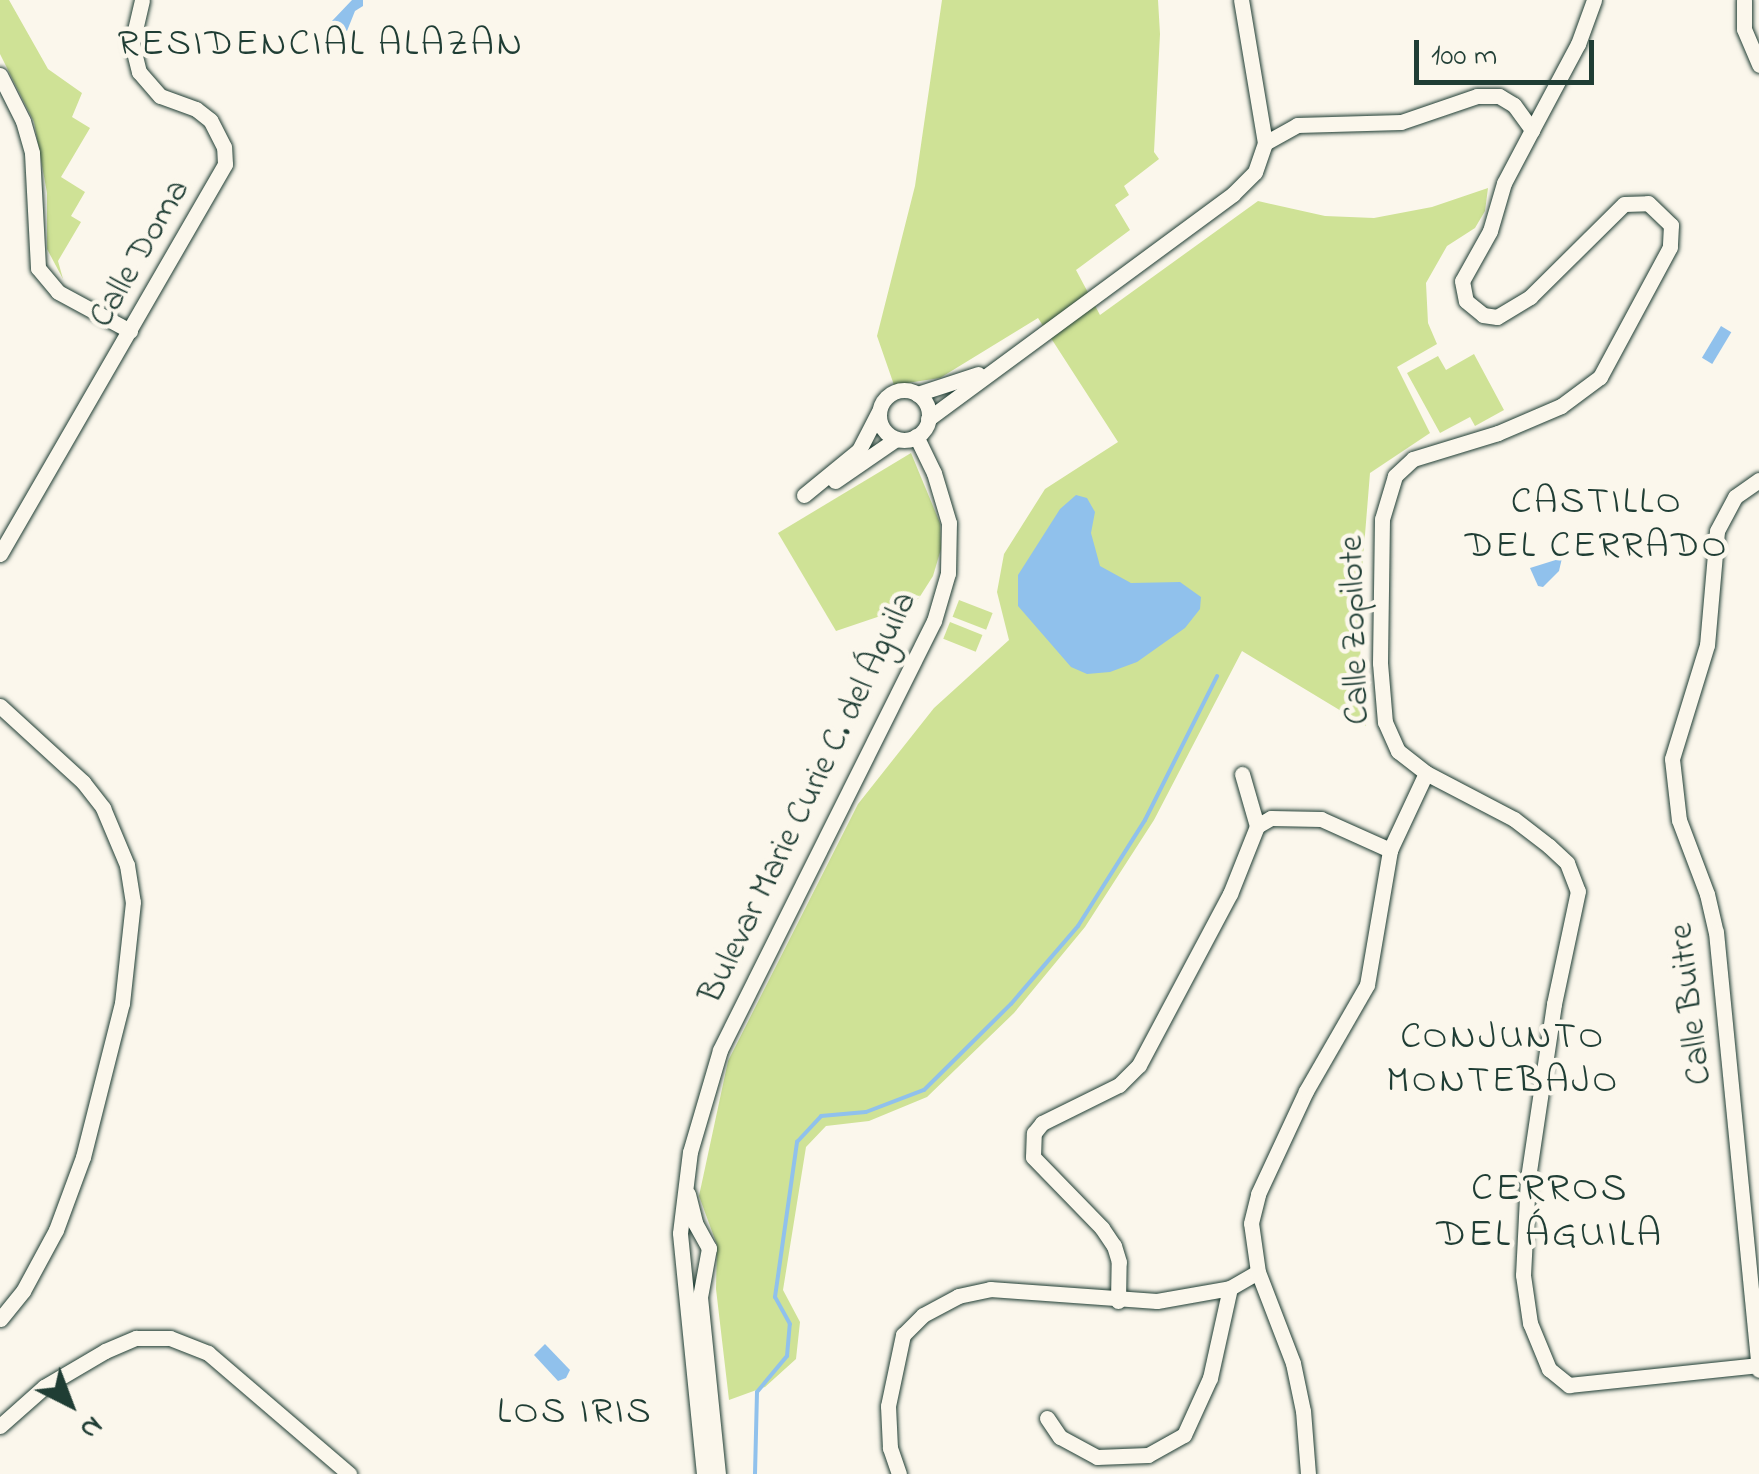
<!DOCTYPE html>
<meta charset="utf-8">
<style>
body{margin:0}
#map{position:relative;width:1759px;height:1474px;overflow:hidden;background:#fbf7ec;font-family:"Indie Flower",sans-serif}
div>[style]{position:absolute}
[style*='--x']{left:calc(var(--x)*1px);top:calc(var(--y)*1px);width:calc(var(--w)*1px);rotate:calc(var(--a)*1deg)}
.green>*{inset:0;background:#cfe296;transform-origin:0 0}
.water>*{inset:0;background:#90c1ec;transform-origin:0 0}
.stream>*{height:4px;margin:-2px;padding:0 2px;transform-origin:2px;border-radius:2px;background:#90c1ec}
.roads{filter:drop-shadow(0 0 2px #1f3d34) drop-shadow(0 0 2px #1f3d34)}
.minor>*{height:15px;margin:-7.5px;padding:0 7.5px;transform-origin:7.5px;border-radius:7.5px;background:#fbf7ec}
.minor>.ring{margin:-7.5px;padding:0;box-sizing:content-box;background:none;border:15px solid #fbf7ec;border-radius:50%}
span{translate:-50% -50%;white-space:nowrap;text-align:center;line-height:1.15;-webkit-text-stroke:9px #fbf7ec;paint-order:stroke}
.street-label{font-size:35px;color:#1f3d34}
.neighbourhood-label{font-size:38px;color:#1f3d34;letter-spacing:2.5px}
.quarter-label{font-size:40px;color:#1f3d34;letter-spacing:2.5px}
.north{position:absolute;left:20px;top:1354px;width:100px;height:100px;-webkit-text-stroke:8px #fbf7ec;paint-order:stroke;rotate:138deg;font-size:28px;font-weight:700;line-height:40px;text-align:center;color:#1f3d34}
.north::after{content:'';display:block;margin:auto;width:35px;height:45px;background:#1f3d34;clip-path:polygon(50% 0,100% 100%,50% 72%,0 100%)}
.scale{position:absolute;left:1414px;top:40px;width:180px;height:45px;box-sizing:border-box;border:5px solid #1f3d34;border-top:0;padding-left:12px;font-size:30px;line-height:35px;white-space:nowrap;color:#1f3d34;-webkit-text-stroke:8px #fbf7ec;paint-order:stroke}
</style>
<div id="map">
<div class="green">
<i style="clip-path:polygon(0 0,9px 0,48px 69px,82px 93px,72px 117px,90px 128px,61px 177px,85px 192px,71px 216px,81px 222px,58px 261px,63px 279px,47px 249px,47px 193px,34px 122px,0 54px)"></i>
<i style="clip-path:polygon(942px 0,1158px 0,1160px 34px,1154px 152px,1159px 159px,1124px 186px,1129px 195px,1115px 205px,1130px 230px,1076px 270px,1100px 315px,1258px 201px,1325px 216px,1374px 218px,1432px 207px,1488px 188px,1485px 211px,1475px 228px,1447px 246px,1426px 283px,1428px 323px,1437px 344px,1397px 367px,1430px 433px,1370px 473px,1358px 621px,1366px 726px,1242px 651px,1154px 820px,1085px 927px,1014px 1013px,927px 1097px,869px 1121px,826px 1126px,806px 1147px,783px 1290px,800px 1322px,796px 1359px,765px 1387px,729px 1400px,716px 1289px,717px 1245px,699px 1196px,728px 1061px,858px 804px,934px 708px,1009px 640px,997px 592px,1004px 554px,1045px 489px,1118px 442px,1038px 318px,940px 378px,894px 385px,877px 336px,915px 186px)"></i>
<i style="clip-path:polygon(1474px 354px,1504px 410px,1475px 426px,1470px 417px,1440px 433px,1407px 373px,1438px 356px,1446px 370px)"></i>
<i style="clip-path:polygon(911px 453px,940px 523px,941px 549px,933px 576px,919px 598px,904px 608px,836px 631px,778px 533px)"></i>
<i style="left:959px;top:600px;width:36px;height:18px;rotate:21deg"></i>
<i style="left:950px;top:622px;width:35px;height:18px;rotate:22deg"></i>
</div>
<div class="water">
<i style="clip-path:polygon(352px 0,363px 0,363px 6px,355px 11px,347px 31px,340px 31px,332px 21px)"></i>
<i style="left:1721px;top:326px;width:12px;height:37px;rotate:31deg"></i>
<i style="clip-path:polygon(1076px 495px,1087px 498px,1095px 512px,1091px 533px,1100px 566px,1131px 583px,1180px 582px,1201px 597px,1200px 609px,1185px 628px,1137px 662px,1110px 672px,1087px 674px,1071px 667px,1018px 606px,1018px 575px,1060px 509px)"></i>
<i style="clip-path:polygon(1562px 558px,1559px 571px,1543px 587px,1538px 586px,1530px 568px)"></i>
<i style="clip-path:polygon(545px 1344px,570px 1370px,566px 1378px,558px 1381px,534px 1355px)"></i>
</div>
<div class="stream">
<i style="--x:755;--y:1474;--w:82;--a:-88.6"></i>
<i style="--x:757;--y:1392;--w:47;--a:-50.2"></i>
<i style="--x:787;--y:1356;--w:32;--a:-85"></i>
<i style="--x:790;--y:1324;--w:31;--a:-119"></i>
<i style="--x:775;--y:1297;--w:157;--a:-81.9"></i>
<i style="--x:797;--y:1142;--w:35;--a:-47"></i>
<i style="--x:821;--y:1116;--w:45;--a:-5.1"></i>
<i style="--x:866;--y:1112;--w:62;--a:-20.8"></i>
<i style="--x:924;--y:1090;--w:122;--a:-44.7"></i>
<i style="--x:1011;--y:1004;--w:103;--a:-49.3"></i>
<i style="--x:1078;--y:926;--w:125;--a:-57.7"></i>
<i style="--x:1145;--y:820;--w:161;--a:-63.4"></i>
</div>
<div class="roads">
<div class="minor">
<i style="--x:1744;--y:0;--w:29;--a:90"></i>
<i style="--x:1744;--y:29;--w:39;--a:67"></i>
<i style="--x:0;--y:75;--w:51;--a:63.4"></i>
<i style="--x:23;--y:121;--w:33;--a:74"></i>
<i style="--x:32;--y:153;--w:115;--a:87"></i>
<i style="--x:38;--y:268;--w:31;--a:50"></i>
<i style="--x:58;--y:292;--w:82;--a:28.4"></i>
<i style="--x:1532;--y:130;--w:98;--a:-61.9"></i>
<i style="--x:1578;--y:44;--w:47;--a:-70"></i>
<i style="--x:1265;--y:143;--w:37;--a:-29"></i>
<i style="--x:1297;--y:125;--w:104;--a:-1.7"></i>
<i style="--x:1401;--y:122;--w:80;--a:-18.9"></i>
<i style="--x:1477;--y:96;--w:22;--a:0"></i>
<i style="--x:1499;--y:96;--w:17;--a:31"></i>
<i style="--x:1514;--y:105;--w:31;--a:54"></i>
<i style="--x:1532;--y:130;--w:60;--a:117.8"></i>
<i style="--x:1504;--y:183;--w:50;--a:106.3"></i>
<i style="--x:1490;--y:231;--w:57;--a:119.2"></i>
<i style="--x:1462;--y:281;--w:20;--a:79"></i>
<i style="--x:1466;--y:301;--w:22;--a:39"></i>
<i style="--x:1483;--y:315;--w:14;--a:8"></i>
<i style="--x:1497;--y:317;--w:39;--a:-31"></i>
<i style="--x:1530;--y:297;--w:132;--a:-44.7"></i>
<i style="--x:1624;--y:204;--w:24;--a:-2"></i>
<i style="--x:1648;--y:203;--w:32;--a:44"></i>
<i style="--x:1671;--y:225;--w:22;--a:93"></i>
<i style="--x:1670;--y:247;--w:148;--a:118.3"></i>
<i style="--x:1600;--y:377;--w:49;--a:143.4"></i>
<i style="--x:1561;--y:406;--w:69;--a:156.8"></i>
<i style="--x:1498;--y:433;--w:89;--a:163"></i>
<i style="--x:1413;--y:459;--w:25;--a:137"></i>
<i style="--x:1395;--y:476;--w:45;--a:106.8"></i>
<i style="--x:1382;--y:519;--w:144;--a:90.8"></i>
<i style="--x:1380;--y:663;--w:59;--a:85.2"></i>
<i style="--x:1385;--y:722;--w:32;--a:66"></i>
<i style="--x:1398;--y:751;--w:36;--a:38"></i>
<i style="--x:1426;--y:773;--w:99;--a:27.6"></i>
<i style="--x:1514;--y:819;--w:44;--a:37.6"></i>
<i style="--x:1549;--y:846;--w:25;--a:43"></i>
<i style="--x:1567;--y:863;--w:30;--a:69"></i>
<i style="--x:1578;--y:891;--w:116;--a:102"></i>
<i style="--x:1554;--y:1004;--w:175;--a:98.5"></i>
<i style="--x:1528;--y:1177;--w:98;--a:92.9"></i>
<i style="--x:1523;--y:1275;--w:49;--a:81.7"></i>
<i style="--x:1530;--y:1323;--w:50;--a:67.6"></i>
<i style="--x:1549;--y:1369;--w:26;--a:39"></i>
<i style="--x:1569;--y:1385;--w:191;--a:-6"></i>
<i class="ring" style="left:879px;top:390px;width:35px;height:35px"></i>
<i style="--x:917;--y:394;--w:64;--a:-18.2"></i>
<i style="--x:928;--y:419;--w:379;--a:-36.4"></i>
<i style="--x:1233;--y:194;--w:31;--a:-45"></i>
<i style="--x:1255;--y:172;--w:31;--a:-71"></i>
<i style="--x:1265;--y:143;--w:145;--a:-99.5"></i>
<i style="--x:1759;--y:480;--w:29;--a:145"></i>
<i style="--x:1735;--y:497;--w:38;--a:118"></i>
<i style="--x:1717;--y:531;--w:114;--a:95"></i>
<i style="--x:1707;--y:645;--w:119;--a:107.1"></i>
<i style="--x:1672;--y:759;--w:61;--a:83.5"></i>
<i style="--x:1679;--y:820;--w:79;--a:69.3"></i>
<i style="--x:1707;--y:894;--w:39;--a:77"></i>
<i style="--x:1716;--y:932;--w:440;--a:84.4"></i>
<i style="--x:835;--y:481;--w:74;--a:-34.5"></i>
<i style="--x:804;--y:495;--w:71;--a:-39.3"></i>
<i style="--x:859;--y:450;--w:42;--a:-62.8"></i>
<i style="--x:0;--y:554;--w:450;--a:-60"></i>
<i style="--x:225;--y:164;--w:17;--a:-93"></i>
<i style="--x:224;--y:147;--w:30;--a:-117"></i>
<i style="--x:210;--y:120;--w:18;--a:-142"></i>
<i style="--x:196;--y:109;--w:38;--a:-160"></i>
<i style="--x:160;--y:96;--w:32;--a:-131"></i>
<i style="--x:139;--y:72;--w:30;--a:-104"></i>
<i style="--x:132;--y:43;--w:44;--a:-76.9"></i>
<i style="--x:0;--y:706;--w:113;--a:42.5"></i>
<i style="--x:83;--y:782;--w:33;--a:52"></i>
<i style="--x:103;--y:808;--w:62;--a:67.2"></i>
<i style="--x:127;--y:865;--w:37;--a:81"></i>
<i style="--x:133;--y:902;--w:102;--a:96.2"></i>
<i style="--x:122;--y:1003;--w:159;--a:104.2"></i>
<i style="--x:83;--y:1157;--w:78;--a:110.3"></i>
<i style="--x:56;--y:1230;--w:69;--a:118.4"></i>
<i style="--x:23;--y:1291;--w:36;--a:129"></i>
<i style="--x:1242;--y:774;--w:54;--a:73.9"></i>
<i style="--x:688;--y:1194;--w:30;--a:76"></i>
<i style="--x:695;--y:1223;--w:29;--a:61"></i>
<i style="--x:709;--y:1248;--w:50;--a:100.4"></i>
<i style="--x:700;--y:1297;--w:178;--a:84.2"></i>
<i style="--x:1118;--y:1301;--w:39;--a:-89"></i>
<i style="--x:1119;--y:1262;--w:17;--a:-107"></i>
<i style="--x:1114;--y:1246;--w:22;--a:-124"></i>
<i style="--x:1102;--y:1228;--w:99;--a:-134.2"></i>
<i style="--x:1033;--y:1157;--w:24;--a:-88"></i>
<i style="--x:1034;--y:1133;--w:13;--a:-51"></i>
<i style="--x:1042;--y:1123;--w:86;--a:-26.3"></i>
<i style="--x:1119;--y:1085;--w:28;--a:-45"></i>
<i style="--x:1139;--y:1065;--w:194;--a:-62"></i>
<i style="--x:1230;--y:894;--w:73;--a:-68.3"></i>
<i style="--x:1257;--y:826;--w:16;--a:-30"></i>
<i style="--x:1271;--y:818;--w:50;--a:1.1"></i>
<i style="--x:1321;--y:819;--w:76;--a:24.2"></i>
<i style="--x:1047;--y:1418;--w:23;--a:56"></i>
<i style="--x:1060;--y:1437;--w:42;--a:28.4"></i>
<i style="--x:1097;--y:1457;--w:51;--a:-2.2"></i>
<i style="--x:1148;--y:1455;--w:41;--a:-29.1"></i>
<i style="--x:1184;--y:1435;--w:63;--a:-65.5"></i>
<i style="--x:1210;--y:1378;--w:92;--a:-77.5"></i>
<i style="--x:0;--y:1426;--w:59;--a:-41.6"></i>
<i style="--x:44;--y:1387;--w:71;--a:-30.5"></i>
<i style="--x:105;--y:1351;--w:34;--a:-23"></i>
<i style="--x:136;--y:1338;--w:34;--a:0"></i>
<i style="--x:170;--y:1338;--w:41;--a:21.5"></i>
<i style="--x:208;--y:1353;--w:186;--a:40.6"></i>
<i style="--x:704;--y:1474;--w:242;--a:-95.7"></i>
<i style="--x:680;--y:1233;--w:82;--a:-83"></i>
<i style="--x:690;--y:1152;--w:106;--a:-73.6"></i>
<i style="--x:720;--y:1050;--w:479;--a:-63.5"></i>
<i style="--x:934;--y:621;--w:50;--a:-73.7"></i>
<i style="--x:948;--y:573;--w:50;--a:-88.9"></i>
<i style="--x:949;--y:523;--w:52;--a:-106.7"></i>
<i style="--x:934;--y:473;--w:41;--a:-115.9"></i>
<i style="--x:899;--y:1474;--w:28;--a:-109"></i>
<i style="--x:890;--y:1448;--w:42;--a:-92.7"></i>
<i style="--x:888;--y:1406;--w:73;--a:-78.1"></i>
<i style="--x:903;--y:1335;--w:28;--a:-45"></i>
<i style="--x:923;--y:1315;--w:40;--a:-28"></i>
<i style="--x:958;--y:1296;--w:33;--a:-12"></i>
<i style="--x:990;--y:1289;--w:167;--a:4.1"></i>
<i style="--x:1157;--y:1301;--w:74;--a:-10.1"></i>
<i style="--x:1230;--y:1288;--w:32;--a:-30"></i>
<i style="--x:1308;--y:1474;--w:63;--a:-94.5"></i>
<i style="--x:1303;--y:1411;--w:49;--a:-101.8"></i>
<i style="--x:1293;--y:1363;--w:97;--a:-111"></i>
<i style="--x:1258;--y:1272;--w:49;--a:-98.1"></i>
<i style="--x:1251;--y:1223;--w:30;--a:-76"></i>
<i style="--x:1258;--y:1194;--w:114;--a:-65"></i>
<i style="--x:1306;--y:1091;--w:122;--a:-60.1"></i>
<i style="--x:1367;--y:985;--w:137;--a:-80.3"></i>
<i style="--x:1390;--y:850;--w:85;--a:-64.9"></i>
</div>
</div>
<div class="street-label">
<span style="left:141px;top:254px;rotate:-60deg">Calle Doma</span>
<span style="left:1356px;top:630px;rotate:-92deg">Calle Zopilote</span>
<span style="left:809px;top:798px;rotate:-64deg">Bulevar Marie Curie C. del Águila</span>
<span style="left:1692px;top:1004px;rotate:-97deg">Calle Buitre</span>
</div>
<div class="neighbourhood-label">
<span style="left:321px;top:46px">RESIDENCIAL ALAZAN</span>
<span style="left:1597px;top:526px">CASTILLO<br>DEL CERRADO</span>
<span style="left:1503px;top:1061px">CONJUNTO<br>MONTEBAJO</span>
<span style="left:575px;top:1414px">LOS IRIS</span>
</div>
<div class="quarter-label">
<span style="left:1550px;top:1213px">CERROS<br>DEL ÁGUILA</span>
</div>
<div class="north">N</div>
<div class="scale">100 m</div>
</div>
